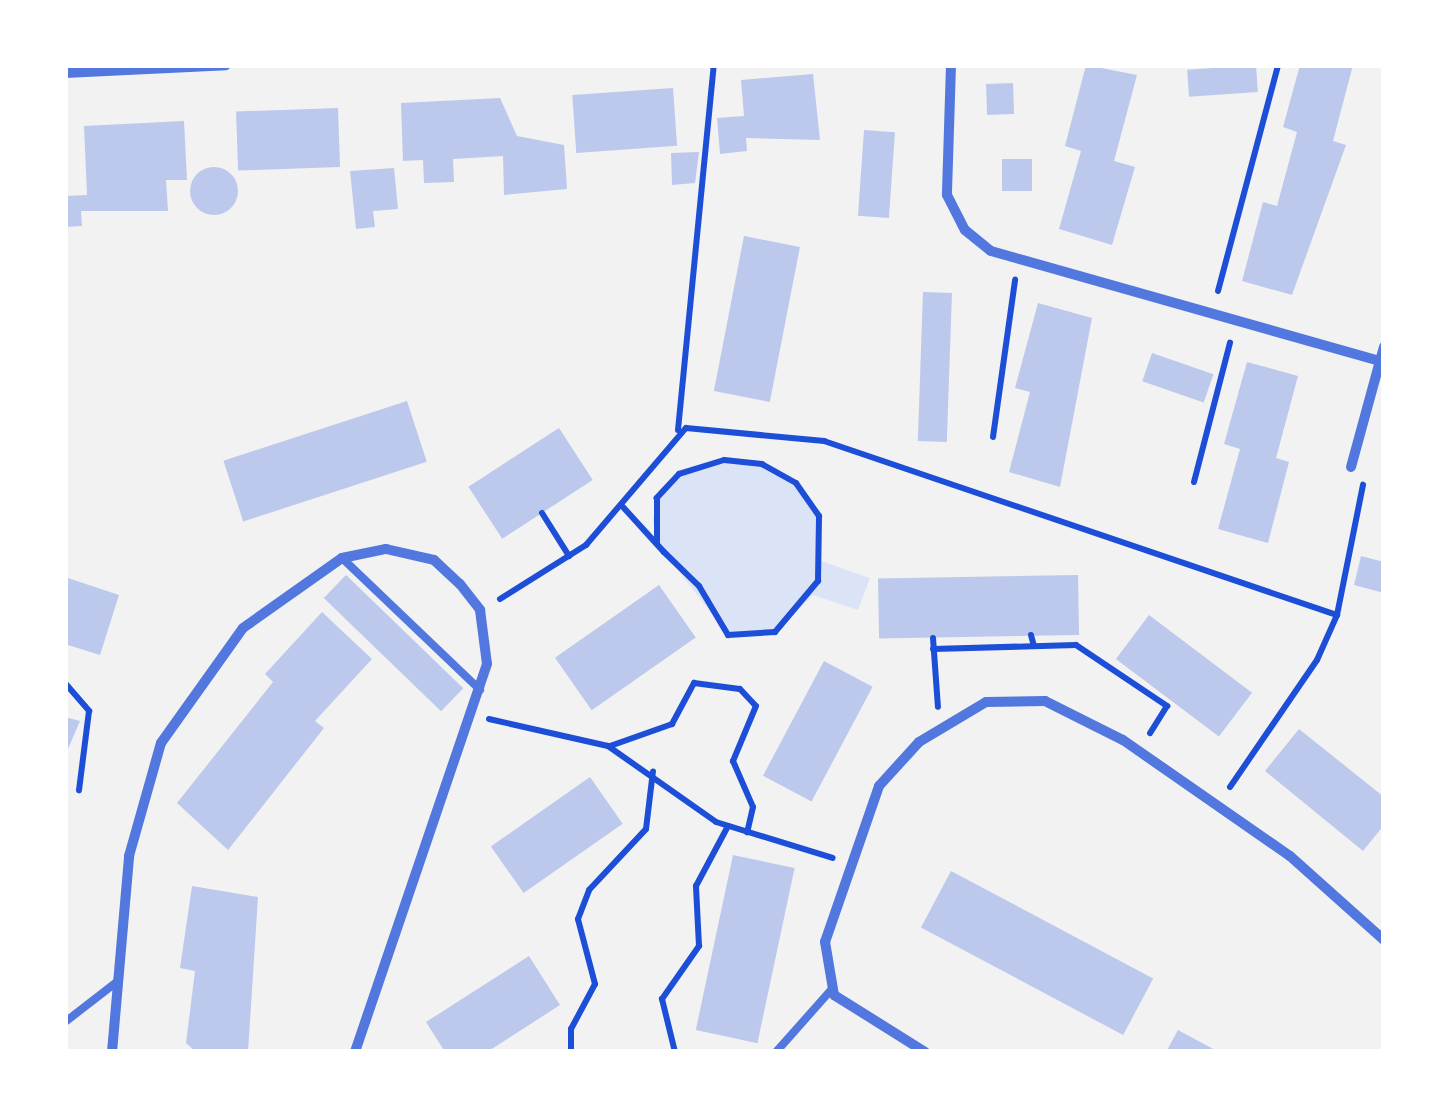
<!DOCTYPE html>
<style>
body{margin:0}
#map{position:relative;width:1449px;height:1117px;overflow:hidden;background:#f2f2f2;font-family:Lato,sans-serif}
div>[style]{position:absolute}
[style*='--x']{left:calc(var(--x)*1px);top:calc(var(--y)*1px);width:calc(var(--w)*1px);rotate:calc(var(--a)*1deg)}
.green>*{inset:0;background:#dbe4f7}
.building>*{inset:0;background:#bdc9ec;transform-origin:0 0}
.round{border-radius:50%}
.path>*{height:6px;margin:-3px;padding:0 3px;transform-origin:3px;border-radius:3px;background:#1d4ed8}
.service>*{height:8px;margin:-4px;padding:0 4px;transform-origin:4px;border-radius:4px;background:#5277de}
.minor>*{height:10px;margin:-5px;padding:0 5px;transform-origin:5px;border-radius:5px;background:#5277de}
span{translate:-50% -50%;white-space:nowrap;text-align:center;line-height:1.15;-webkit-text-stroke:10px #fff;paint-order:stroke}
.frame{position:absolute;inset:0;border:68px solid #fff;pointer-events:none}
</style>
<div id="map">
<div class="green">
<i style="clip-path:polygon(724px 460px,762px 464px,796px 483px,819px 516px,821px 561px,870px 578px,858px 610px,813px 595px,775px 632px,728px 635px,657px 543px,653px 520px,657px 498px,679px 474px)"></i>
</div>
<div class="building">
<i style="clip-path:polygon(1086px 65px,1137px 75px,1114px 161px,1135px 167px,1112px 245px,1059px 229px,1081px 151px,1065px 146px)"></i>
<i style="left:1256px;top:65px;width:27px;height:69px;rotate:86deg"></i>
<i style="clip-path:polygon(1300px 65px,1353px 65px,1333px 141px,1346px 145px,1292px 295px,1242px 281px,1263px 202px,1277px 206px,1297px 132px,1283px 127px)"></i>
<i style="clip-path:polygon(813px 74px,820px 140px,746px 138px,747px 151px,720px 154px,717px 118px,744px 116px,741px 80px)"></i>
<i style="left:1013px;top:83px;width:31px;height:27px;rotate:88deg"></i>
<i style="left:673px;top:88px;width:58px;height:101px;rotate:86deg"></i>
<i style="clip-path:polygon(500px 98px,517px 136px,564px 145px,567px 189px,504px 195px,503px 156px,453px 159px,454px 182px,424px 183px,423px 160px,403px 161px,401px 103px)"></i>
<i style="left:338px;top:108px;width:59px;height:102px;rotate:88deg"></i>
<i style="clip-path:polygon(184px 121px,187px 180px,166px 180px,168px 211px,81px 211px,82px 226px,65px 227px,65px 196px,87px 195px,84px 126px)"></i>
<i style="left:864px;top:130px;width:31px;height:86px;rotate:4deg"></i>
<i style="clip-path:polygon(699px 152px,695px 183px,672px 185px,671px 153px)"></i>
<i style="left:1002px;top:159px;width:30px;height:32px"></i>
<i class="round" style="left:190px;top:167px;width:48px;height:48px"></i>
<i style="clip-path:polygon(394px 168px,398px 209px,373px 211px,375px 227px,356px 229px,350px 171px)"></i>
<i style="left:744px;top:236px;width:57px;height:158px;rotate:11deg"></i>
<i style="left:923px;top:292px;width:29px;height:149px;rotate:2deg"></i>
<i style="clip-path:polygon(1038px 303px,1092px 318px,1060px 487px,1009px 472px,1030px 392px,1015px 388px)"></i>
<i style="left:1152px;top:353px;width:65px;height:30px;rotate:19deg"></i>
<i style="clip-path:polygon(1247px 362px,1298px 376px,1276px 458px,1289px 462px,1268px 543px,1218px 529px,1240px 449px,1224px 444px)"></i>
<i style="left:407px;top:401px;width:64px;height:193px;rotate:72deg"></i>
<i style="left:559px;top:428px;width:62px;height:108px;rotate:57deg"></i>
<i style="clip-path:polygon(1361px 556px,1384px 562px,1384px 593px,1354px 585px)"></i>
<i style="left:346px;top:575px;width:163px;height:32px;rotate:44deg"></i>
<i style="left:1078px;top:575px;width:60px;height:200px;rotate:89deg"></i>
<i style="clip-path:polygon(65px 577px,119px 595px,100px 655px,65px 644px)"></i>
<i style="left:659px;top:585px;width:64px;height:127px;rotate:55deg"></i>
<i style="clip-path:polygon(322px 612px,372px 659px,315px 721px,324px 728px,228px 850px,177px 803px,273px 682px,265px 674px)"></i>
<i style="left:1149px;top:615px;width:129px;height:55px;rotate:37deg"></i>
<i style="left:824px;top:661px;width:55px;height:130px;rotate:28deg"></i>
<i style="clip-path:polygon(65px 717px,80px 721px,65px 756px)"></i>
<i style="clip-path:polygon(1299px 729px,1384px 797px,1384px 825px,1363px 851px,1265px 771px)"></i>
<i style="left:590px;top:777px;width:57px;height:121px;rotate:55deg"></i>
<i style="left:733px;top:855px;width:63px;height:179px;rotate:12deg"></i>
<i style="left:951px;top:871px;width:229px;height:64px;rotate:28deg"></i>
<i style="clip-path:polygon(192px 886px,258px 897px,248px 1052px,196px 1052px,186px 1043px,195px 971px,180px 968px)"></i>
<i style="clip-path:polygon(529px 956px,560px 1005px,487px 1052px,445px 1052px,426px 1022px)"></i>
<i style="clip-path:polygon(1178px 1030px,1219px 1052px,1166px 1052px)"></i>
</div>
<div class="path">
<i style="--x:1218;--y:291;--w:234;--a:-75.1"></i>
<i style="--x:678;--y:430;--w:367;--a:-84.4"></i>
<i style="--x:993;--y:437;--w:159;--a:-82"></i>
<i style="--x:1194;--y:482;--w:144;--a:-75.5"></i>
<i style="--x:623;--y:507;--w:61;--a:47.7"></i>
<i style="--x:664;--y:552;--w:49;--a:44.2"></i>
<i style="--x:699;--y:586;--w:57;--a:59.4"></i>
<i style="--x:728;--y:635;--w:47;--a:-3.7"></i>
<i style="--x:775;--y:632;--w:67;--a:-49.9"></i>
<i style="--x:818;--y:581;--w:65;--a:-89.1"></i>
<i style="--x:819;--y:516;--w:40;--a:-124.9"></i>
<i style="--x:796;--y:483;--w:39;--a:-151"></i>
<i style="--x:762;--y:464;--w:38;--a:-174"></i>
<i style="--x:724;--y:460;--w:47;--a:162.7"></i>
<i style="--x:679;--y:474;--w:33;--a:133"></i>
<i style="--x:657;--y:498;--w:45;--a:90"></i>
<i style="--x:542;--y:513;--w:51;--a:57.9"></i>
<i style="--x:500;--y:599;--w:102;--a:-32.1"></i>
<i style="--x:586;--y:545;--w:154;--a:-49.5"></i>
<i style="--x:686;--y:428;--w:139;--a:5.4"></i>
<i style="--x:824;--y:441;--w:542;--a:18.74"></i>
<i style="--x:1337;--y:615;--w:133;--a:-78.7"></i>
<i style="--x:1031;--y:635;--w:11;--a:75"></i>
<i style="--x:933;--y:638;--w:69;--a:85.9"></i>
<i style="--x:933;--y:649;--w:143;--a:-1.6"></i>
<i style="--x:1076;--y:645;--w:110;--a:33.8"></i>
<i style="--x:1167;--y:706;--w:32;--a:122"></i>
<i style="--x:65;--y:683;--w:37;--a:49"></i>
<i style="--x:89;--y:711;--w:80;--a:97.2"></i>
<i style="--x:489;--y:719;--w:122;--a:12.8"></i>
<i style="--x:608;--y:746;--w:132;--a:35.1"></i>
<i style="--x:716;--y:822;--w:122;--a:17.1"></i>
<i style="--x:610;--y:746;--w:66;--a:-19.5"></i>
<i style="--x:672;--y:724;--w:47;--a:-61.8"></i>
<i style="--x:694;--y:683;--w:46;--a:7.4"></i>
<i style="--x:740;--y:689;--w:23;--a:47"></i>
<i style="--x:756;--y:706;--w:60;--a:112.7"></i>
<i style="--x:733;--y:761;--w:50;--a:66.5"></i>
<i style="--x:753;--y:807;--w:26;--a:103"></i>
<i style="--x:1230;--y:787;--w:154;--a:-55.6"></i>
<i style="--x:1317;--y:660;--w:49;--a:-66"></i>
<i style="--x:571;--y:1052;--w:23;--a:-90"></i>
<i style="--x:571;--y:1029;--w:51;--a:-61.9"></i>
<i style="--x:595;--y:984;--w:67;--a:-104.7"></i>
<i style="--x:578;--y:919;--w:31;--a:-69"></i>
<i style="--x:589;--y:890;--w:83;--a:-46.9"></i>
<i style="--x:646;--y:829;--w:58;--a:-83.1"></i>
<i style="--x:675;--y:1052;--w:55;--a:-103.8"></i>
<i style="--x:662;--y:999;--w:65;--a:-55.1"></i>
<i style="--x:699;--y:946;--w:60;--a:-92.9"></i>
<i style="--x:696;--y:886;--w:68;--a:-61.9"></i>
</div>
<div class="service">
<i style="--x:342;--y:558;--w:191;--a:43.7"></i>
<i style="--x:65;--y:1022;--w:67;--a:-37.7"></i>
<i style="--x:776;--y:1052;--w:83;--a:-48.4"></i>
</div>
<div class="minor">
<i style="--x:951;--y:65;--w:130;--a:91.8"></i>
<i style="--x:947;--y:195;--w:39;--a:63"></i>
<i style="--x:965;--y:230;--w:33;--a:39"></i>
<i style="--x:991;--y:251;--w:404;--a:15.8"></i>
<i style="--x:1380;--y:361;--w:15;--a:-74"></i>
<i style="--x:65;--y:73;--w:161;--a:-2.8"></i>
<i style="--x:1351;--y:467;--w:110;--a:-74.7"></i>
<i style="--x:112;--y:1052;--w:197;--a:-85"></i>
<i style="--x:129;--y:856;--w:117;--a:-74.2"></i>
<i style="--x:161;--y:743;--w:141;--a:-54.5"></i>
<i style="--x:243;--y:628;--w:121;--a:-35.3"></i>
<i style="--x:342;--y:558;--w:45;--a:-11.6"></i>
<i style="--x:386;--y:549;--w:49;--a:12.9"></i>
<i style="--x:434;--y:560;--w:35;--a:43"></i>
<i style="--x:460;--y:584;--w:33;--a:52"></i>
<i style="--x:480;--y:610;--w:54;--a:82.6"></i>
<i style="--x:487;--y:664;--w:410;--a:108.8"></i>
<i style="--x:925;--y:1052;--w:107;--a:-147.9"></i>
<i style="--x:834;--y:995;--w:54;--a:-99.6"></i>
<i style="--x:825;--y:942;--w:165;--a:-70.9"></i>
<i style="--x:879;--y:786;--w:59;--a:-47.7"></i>
<i style="--x:919;--y:742;--w:78;--a:-30.8"></i>
<i style="--x:986;--y:702;--w:59;--a:-1"></i>
<i style="--x:1045;--y:701;--w:87;--a:26.6"></i>
<i style="--x:1123;--y:740;--w:203;--a:34.8"></i>
<i style="--x:1290;--y:856;--w:126;--a:41.8"></i>
</div>
<div class="frame"></div>
</div>
